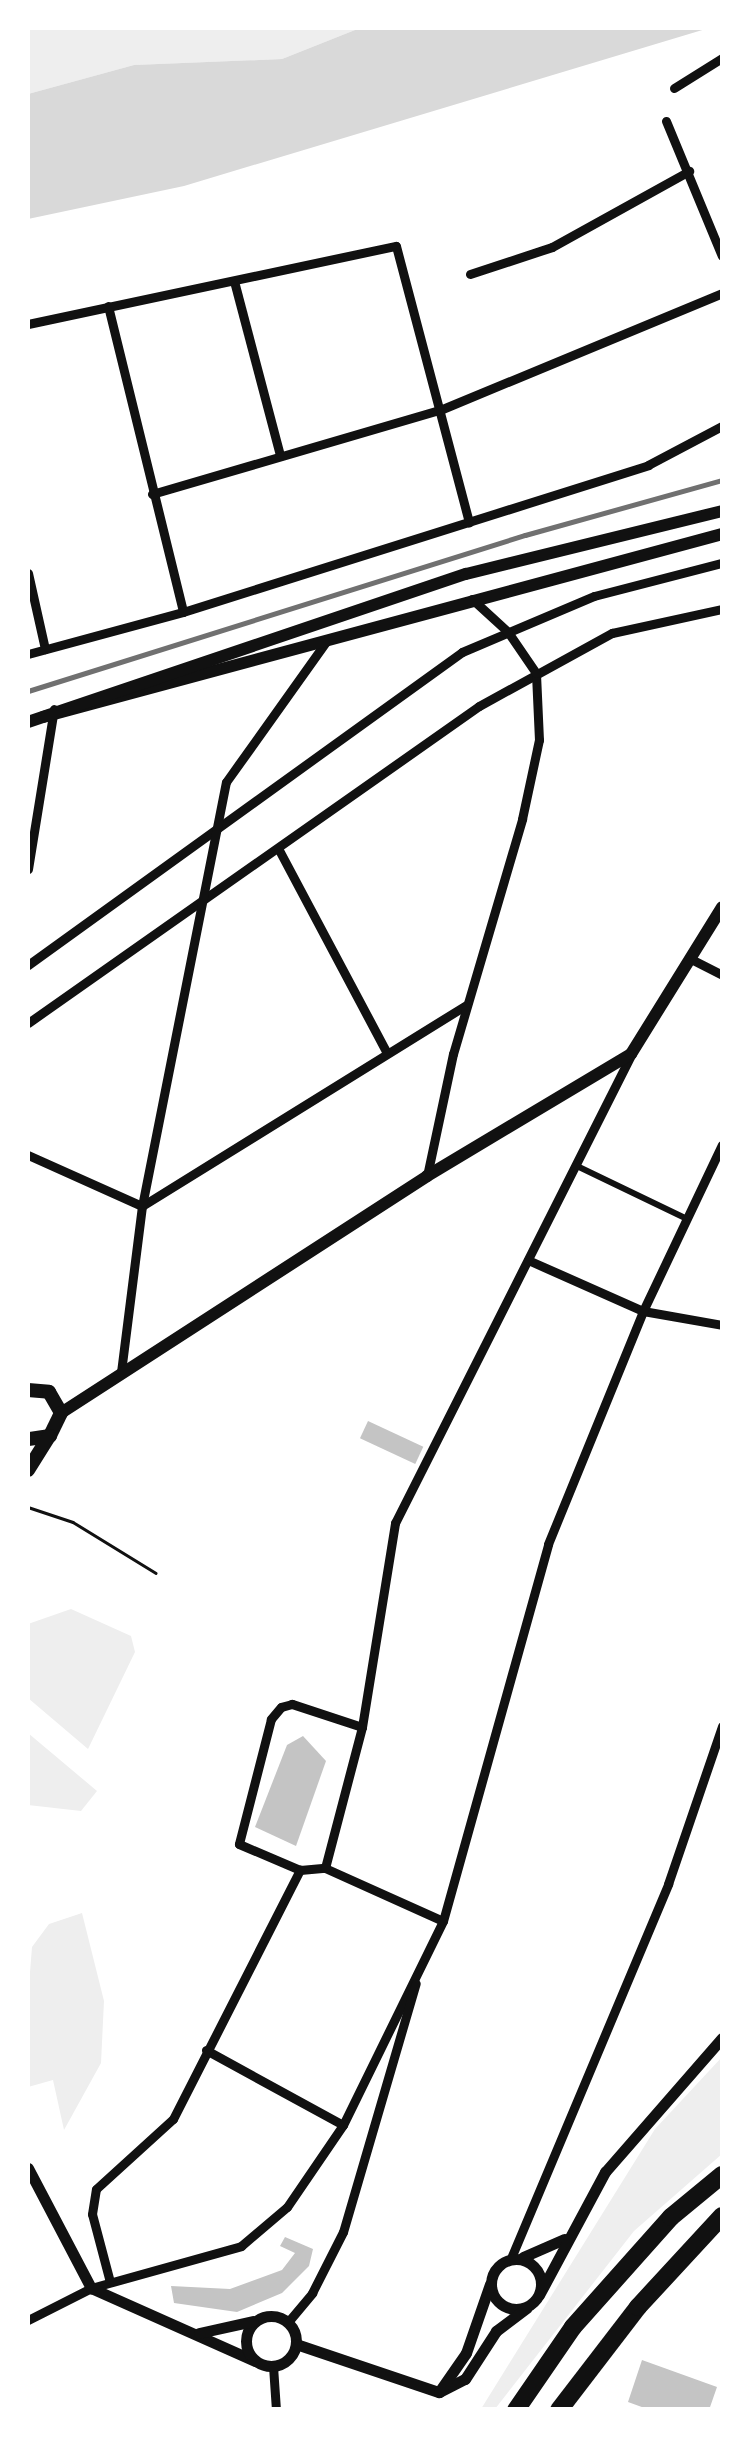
<!DOCTYPE html>
<style>
body{margin:0}
#map{position:relative;width:750px;height:2437px;overflow:hidden;background:#fff;font-family:Karla,sans-serif}
div>[style]{position:absolute}
[style*='--x']{left:calc(var(--x)*1px);top:calc(var(--y)*1px);width:calc(var(--w)*1px);rotate:calc(var(--a)*1deg)}
.green>*{inset:0;background:#eee}
.water>*{inset:0;background:#d9d9d9}
.building>*{inset:0;background:#c4c4c4;transform-origin:0 0}
.path>*{height:2.5px;margin:-1.25px;padding:0 1.25px;transform-origin:1.25px;border-radius:1.25px;background:#111}
.pedestrian>*{height:6px;margin:-3px;padding:0 3px;transform-origin:3px;border-radius:3px;background:#111}
.minor>*{height:9px;margin:-4.5px;padding:0 4.5px;transform-origin:4.5px;border-radius:4.5px;background:#111}
.tertiary>*{height:11px;margin:-5.5px;padding:0 5.5px;transform-origin:5.5px;border-radius:5.5px;background:#111}
.tertiary>.ring{margin:-5.5px;padding:0;box-sizing:content-box;background:none;border:11px solid #111;border-radius:50%}
.secondary>*{height:12px;margin:-6px;padding:0 6px;transform-origin:6px;border-radius:6px;background:#111}
.primary>*{height:14px;margin:-7px;padding:0 7px;transform-origin:7px;border-radius:7px;background:#111}
.motorway>*{height:18px;margin:-9px;padding:0 9px;transform-origin:9px;border-radius:9px;background:#111}
.rail>*{height:5px;margin:-2.5px;padding:0 2.5px;transform-origin:2.5px;border-radius:2.5px;background:#707070}
span{translate:-50% -50%;white-space:nowrap;text-align:center;line-height:1.15;-webkit-text-stroke:9px #fff;paint-order:stroke}
.frame{position:absolute;inset:0;border:30px solid #fff;pointer-events:none}
</style>
<div id="map">
<div class="green">
<i style="clip-path:polygon(28px 28px,360px 28px,282px 59px,134px 65px,28px 94px)"></i>
<i style="clip-path:polygon(71px 1609px,131px 1636px,135px 1652px,88px 1749px,28px 1698px,28px 1624px)"></i>
<i style="clip-path:polygon(28px 1733px,97px 1791px,81px 1811px,28px 1805px)"></i>
<i style="clip-path:polygon(82px 1913px,104px 2001px,101px 2063px,64px 2130px,53px 2080px,28px 2087px,28px 1997px,32px 1947px,49px 1924px)"></i>
<i style="clip-path:polygon(722px 2057px,722px 2154px,634px 2231px,495px 2409px,481px 2409px,655px 2129px)"></i>
</div>
<div class="water">
<i style="clip-path:polygon(360px 28px,709px 28px,184px 186px,28px 219px,28px 94px,134px 65px,282px 59px)"></i>
</div>
<div class="building">
<i style="left:368px;top:1421px;width:61px;height:19px;rotate:25deg"></i>
<i style="clip-path:polygon(303px 1736px,326px 1761px,296px 1846px,255px 1827px,287px 1745px)"></i>
<i style="clip-path:polygon(285px 2237px,313px 2249px,309px 2266px,282px 2293px,237px 2312px,174px 2303px,171px 2286px,230px 2289px,282px 2270px,295px 2253px,280px 2246px)"></i>
<i style="clip-path:polygon(642px 2360px,717px 2387px,709px 2410px,650px 2410px,628px 2402px)"></i>
</div>
<div class="path">
<i style="--x:28;--y:1507;--w:47;--a:18.4"></i>
<i style="--x:73;--y:1522;--w:97;--a:31.6"></i>
</div>
<div class="pedestrian">
<i style="--x:579;--y:1167;--w:120;--a:25.7"></i>
</div>
<div class="minor">
<i style="--x:674;--y:88;--w:57;--a:-32"></i>
<i style="--x:666;--y:121;--w:146;--a:67.5"></i>
<i style="--x:470;--y:274;--w:86;--a:-18.2"></i>
<i style="--x:552;--y:247;--w:157;--a:-29"></i>
<i style="--x:234;--y:281;--w:180;--a:75.2"></i>
<i style="--x:108;--y:306;--w:315;--a:76.2"></i>
<i style="--x:28;--y:324;--w:376;--a:-12"></i>
<i style="--x:396;--y:246;--w:286;--a:75.2"></i>
<i style="--x:152;--y:494;--w:300;--a:-16.3"></i>
<i style="--x:440;--y:410;--w:305;--a:-22.5"></i>
<i style="--x:28;--y:573;--w:78;--a:77.4"></i>
<i style="--x:28;--y:654;--w:161;--a:-15.2"></i>
<i style="--x:183;--y:612;--w:488;--a:-17.5"></i>
<i style="--x:648;--y:465;--w:84;--a:-27.8"></i>
<i style="--x:279;--y:850;--w:228;--a:62"></i>
<i style="--x:28;--y:869;--w:162;--a:-80.8"></i>
<i style="--x:689;--y:958;--w:37;--a:27"></i>
<i style="--x:28;--y:965;--w:535;--a:-35.8"></i>
<i style="--x:462;--y:652;--w:143;--a:-23"></i>
<i style="--x:594;--y:596;--w:132;--a:-14.5"></i>
<i style="--x:28;--y:1023;--w:551;--a:-35.1"></i>
<i style="--x:479;--y:706;--w:152;--a:-28.8"></i>
<i style="--x:612;--y:633;--w:113;--a:-12.3"></i>
<i style="--x:28;--y:1155;--w:125;--a:24.1"></i>
<i style="--x:142;--y:1206;--w:381;--a:-31.8"></i>
<i style="--x:427;--y:1176;--w:125;--a:-78"></i>
<i style="--x:453;--y:1054;--w:245;--a:-73.6"></i>
<i style="--x:522;--y:819;--w:81;--a:-77.9"></i>
<i style="--x:539;--y:740;--w:67;--a:-92.6"></i>
<i style="--x:536;--y:673;--w:50;--a:-124.3"></i>
<i style="--x:508;--y:632;--w:49;--a:-137.5"></i>
<i style="--x:528;--y:1260;--w:126;--a:23.9"></i>
<i style="--x:643;--y:1311;--w:80;--a:10"></i>
<i style="--x:121;--y:1372;--w:167;--a:-82.8"></i>
<i style="--x:142;--y:1206;--w:432;--a:-78.8"></i>
<i style="--x:226;--y:782;--w:172;--a:-54.5"></i>
<i style="--x:362;--y:1727;--w:74;--a:-161.8"></i>
<i style="--x:292;--y:1704;--w:11;--a:165"></i>
<i style="--x:281;--y:1707;--w:16;--a:130"></i>
<i style="--x:271;--y:1719;--w:129;--a:104.4"></i>
<i style="--x:239;--y:1844;--w:66;--a:23.1"></i>
<i style="--x:300;--y:1870;--w:25;--a:-5"></i>
<i style="--x:325;--y:1868;--w:129;--a:24.2"></i>
<i style="--x:325;--y:1868;--w:146;--a:-75.3"></i>
<i style="--x:362;--y:1727;--w:207;--a:-80.8"></i>
<i style="--x:395;--y:1523;--w:524;--a:-63.24"></i>
<i style="--x:206;--y:2050;--w:156;--a:28.7"></i>
<i style="--x:511;--y:2258;--w:406;--a:-67.2"></i>
<i style="--x:668;--y:1884;--w:167;--a:-71.1"></i>
<i style="--x:110;--y:2282;--w:70;--a:-104.8"></i>
<i style="--x:92;--y:2214;--w:25;--a:-81"></i>
<i style="--x:96;--y:2189;--w:104;--a:-42.3"></i>
<i style="--x:173;--y:2119;--w:280;--a:-63"></i>
<i style="--x:28;--y:2320;--w:71;--a:-26.9"></i>
<i style="--x:91;--y:2288;--w:156;--a:-15.6"></i>
<i style="--x:241;--y:2246;--w:60;--a:-40.3"></i>
<i style="--x:287;--y:2207;--w:99;--a:-55.7"></i>
<i style="--x:343;--y:2125;--w:227;--a:-63.9"></i>
<i style="--x:443;--y:1921;--w:391;--a:-74.4"></i>
<i style="--x:548;--y:1544;--w:252;--a:-67.8"></i>
<i style="--x:643;--y:1311;--w:184;--a:-64.6"></i>
<i style="--x:288;--y:2322;--w:38;--a:-50"></i>
<i style="--x:312;--y:2293;--w:68;--a:-63.1"></i>
<i style="--x:343;--y:2232;--w:259;--a:-73.7"></i>
<i style="--x:273;--y:2366;--w:44;--a:86.1"></i>
</div>
<div class="tertiary">
<i style="--x:28;--y:2168;--w:136;--a:62.3"></i>
<i style="--x:91;--y:2288;--w:180;--a:24"></i>
<i style="--x:523;--y:2257;--w:45;--a:-23.7"></i>
<i class="ring" style="left:491px;top:2259px;width:39px;height:39px"></i>
<i style="--x:539;--y:2295;--w:140;--a:-61.8"></i>
<i style="--x:605;--y:2172;--w:178;--a:-48.9"></i>
<i class="ring" style="left:246px;top:2316px;width:39px;height:39px"></i>
<i style="--x:199;--y:2333;--w:55;--a:-12.5"></i>
<i style="--x:296;--y:2344;--w:151;--a:18.6"></i>
<i style="--x:439;--y:2392;--w:29;--a:-27"></i>
<i style="--x:465;--y:2379;--w:57;--a:-57.1"></i>
<i style="--x:496;--y:2331;--w:38;--a:-37"></i>
<i style="--x:439;--y:2392;--w:47;--a:-55.3"></i>
<i style="--x:466;--y:2353;--w:73;--a:-70.8"></i>
</div>
<div class="secondary">
<i style="--x:43;--y:717;--w:703;--a:-15.08"></i>
<i style="--x:28;--y:722;--w:462;--a:-18.7"></i>
<i style="--x:466;--y:574;--w:264;--a:-13.8"></i>
<i style="--x:61;--y:1413;--w:436;--a:-32.9"></i>
<i style="--x:427;--y:1176;--w:238;--a:-30.9"></i>
<i style="--x:631;--y:1054;--w:173;--a:-58.2"></i>
</div>
<div class="primary">
<i style="--x:28;--y:1390;--w:21;--a:5"></i>
<i style="--x:49;--y:1392;--w:24;--a:60"></i>
<i style="--x:61;--y:1413;--w:25;--a:116"></i>
<i style="--x:50;--y:1436;--w:22;--a:172"></i>
<i style="--x:28;--y:1470;--w:39;--a:-58"></i>
</div>
<div class="motorway">
<i style="--x:516;--y:2410;--w:101;--a:-55.5"></i>
<i style="--x:573;--y:2327;--w:147;--a:-48.3"></i>
<i style="--x:671;--y:2217;--w:66;--a:-39.5"></i>
<i style="--x:559;--y:2410;--w:130;--a:-52.5"></i>
<i style="--x:638;--y:2307;--w:124;--a:-47.3"></i>
</div>
<div class="rail">
<i style="--x:28;--y:691;--w:521;--a:-17.43"></i>
<i style="--x:525;--y:535;--w:205;--a:-15.6"></i>
</div>
<div class="frame"></div>
</div>
